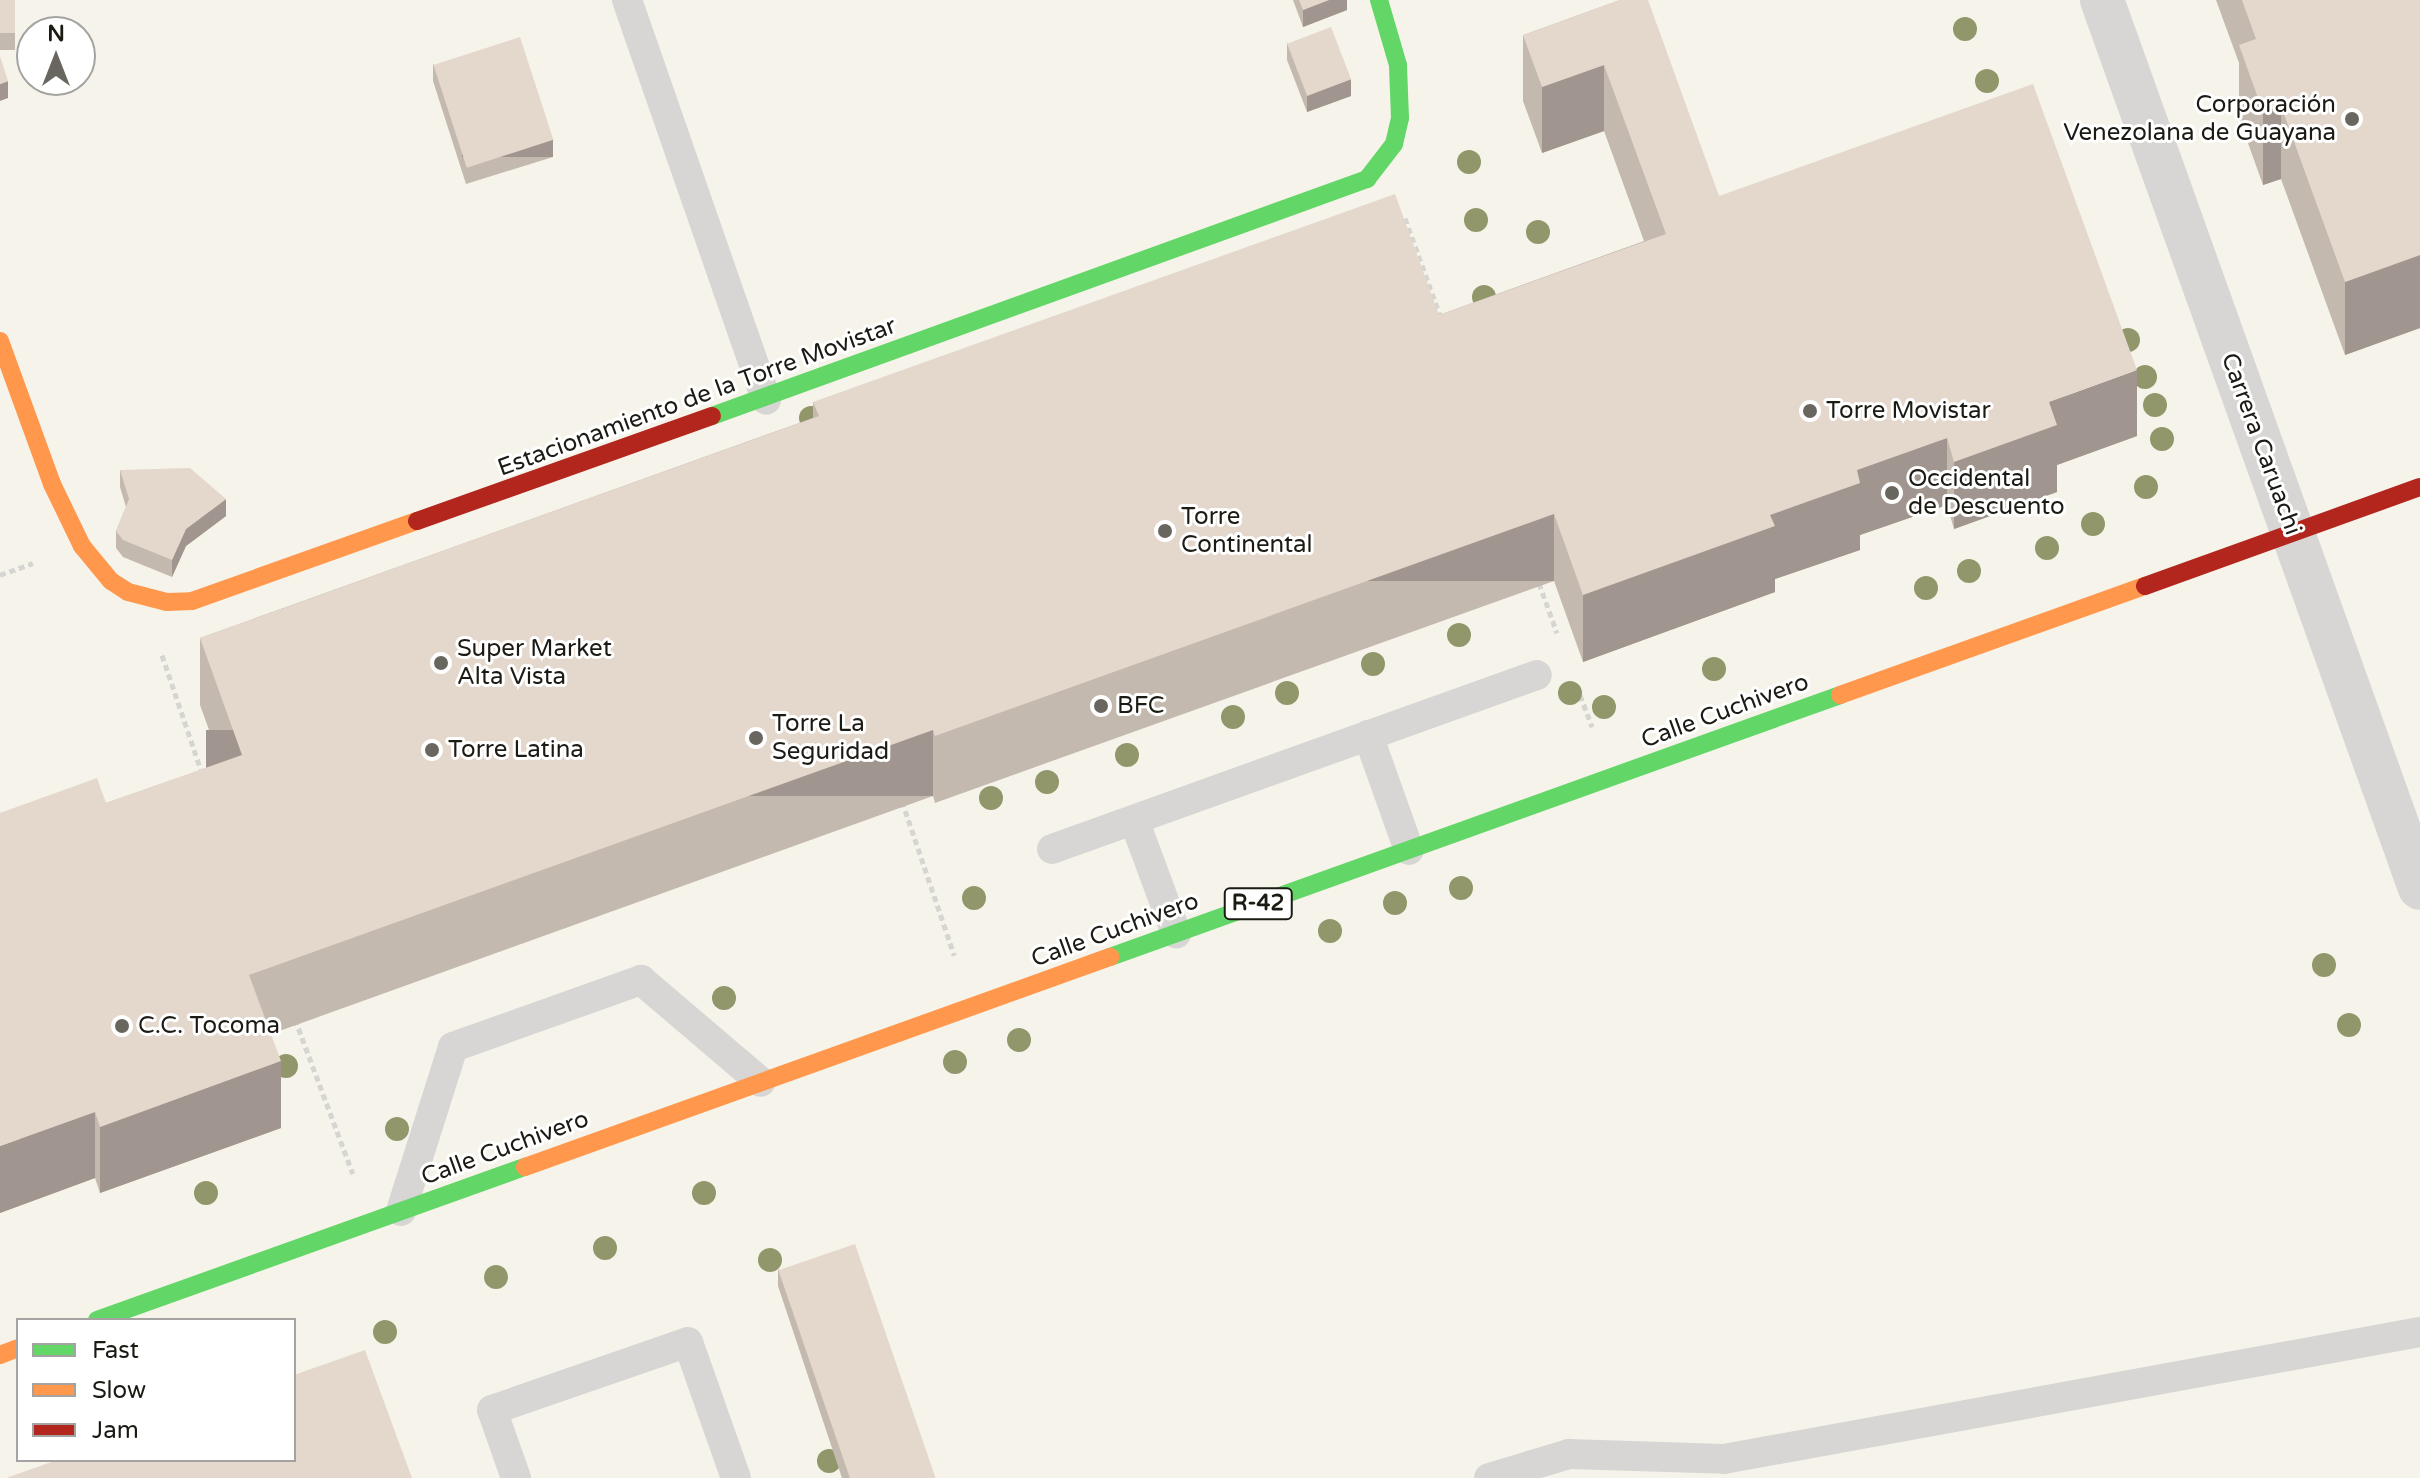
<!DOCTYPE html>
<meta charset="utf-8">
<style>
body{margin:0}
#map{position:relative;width:2420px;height:1478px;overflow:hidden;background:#f6f4ea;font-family:"Varela Round",sans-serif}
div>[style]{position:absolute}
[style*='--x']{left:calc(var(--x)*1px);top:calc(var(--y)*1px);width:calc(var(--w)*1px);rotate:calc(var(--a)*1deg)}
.path>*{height:5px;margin-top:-2.5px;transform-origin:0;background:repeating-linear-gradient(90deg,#d5d5d1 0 6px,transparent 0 10px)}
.lane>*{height:30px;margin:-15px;padding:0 15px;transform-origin:15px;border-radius:15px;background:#d7d6d4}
.street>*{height:44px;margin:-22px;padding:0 22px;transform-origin:22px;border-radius:22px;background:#d7d6d4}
.fast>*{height:18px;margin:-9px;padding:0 9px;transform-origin:9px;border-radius:9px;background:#63d668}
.slow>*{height:18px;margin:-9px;padding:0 9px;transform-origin:9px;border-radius:9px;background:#ff974d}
.jam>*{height:18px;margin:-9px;padding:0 9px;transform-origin:9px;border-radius:9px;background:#b3261e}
.trees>*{width:24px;height:24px;margin:-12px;border-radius:50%;background:#91976a}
.wall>*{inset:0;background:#c4b9af;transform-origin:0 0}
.shaded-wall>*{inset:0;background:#a0968f;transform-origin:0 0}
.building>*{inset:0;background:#e4d7cc;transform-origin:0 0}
.dots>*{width:22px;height:22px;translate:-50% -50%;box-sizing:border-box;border:4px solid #fff;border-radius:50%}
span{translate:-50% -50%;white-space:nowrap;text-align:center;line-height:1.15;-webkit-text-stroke:6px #fff;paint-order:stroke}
.shield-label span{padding:2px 6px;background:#fff;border:2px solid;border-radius:6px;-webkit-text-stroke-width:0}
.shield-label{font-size:22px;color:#1b1a13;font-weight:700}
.poi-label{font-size:24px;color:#1b1a13}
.right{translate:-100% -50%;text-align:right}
.left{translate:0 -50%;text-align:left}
.street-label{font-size:24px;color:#1b1a13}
.legend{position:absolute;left:16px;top:1318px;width:280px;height:144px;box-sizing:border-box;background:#fff;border:2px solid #a4a3a1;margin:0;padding:10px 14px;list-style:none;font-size:24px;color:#1b1a13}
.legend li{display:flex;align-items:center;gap:16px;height:40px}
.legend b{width:40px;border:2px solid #a4a3a1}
.north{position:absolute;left:16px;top:16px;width:80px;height:80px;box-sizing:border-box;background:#fff;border:2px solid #a4a3a1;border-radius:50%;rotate:0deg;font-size:22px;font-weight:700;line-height:32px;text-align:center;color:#1b1a13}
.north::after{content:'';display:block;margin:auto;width:28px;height:36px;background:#68665e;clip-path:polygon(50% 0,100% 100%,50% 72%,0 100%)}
</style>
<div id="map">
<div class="path">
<i style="--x:1405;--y:218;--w:106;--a:70.2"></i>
<i style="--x:0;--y:575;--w:35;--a:-20"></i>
<i style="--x:1539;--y:583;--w:53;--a:70.2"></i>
<i style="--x:162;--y:655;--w:125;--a:71.3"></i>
<i style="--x:1580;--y:695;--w:34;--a:69"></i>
<i style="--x:902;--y:801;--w:163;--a:71.3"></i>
<i style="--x:295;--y:1019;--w:165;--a:69.5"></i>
</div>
<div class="lane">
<i style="--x:627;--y:0;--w:423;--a:70.8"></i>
<i style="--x:1368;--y:735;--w:122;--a:70.4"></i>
<i style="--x:1134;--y:820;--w:121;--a:69.6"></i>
<i style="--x:1052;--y:849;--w:515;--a:-19.74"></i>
<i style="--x:401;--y:1211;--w:172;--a:-72.4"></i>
<i style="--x:453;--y:1047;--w:200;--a:-19.6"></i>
<i style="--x:641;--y:980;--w:157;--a:40.4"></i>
<i style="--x:516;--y:1478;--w:72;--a:-109.4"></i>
<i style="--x:492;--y:1410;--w:207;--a:-19.1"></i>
<i style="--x:688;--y:1342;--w:144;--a:70.6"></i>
<i style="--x:1489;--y:1478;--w:84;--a:-16.7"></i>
<i style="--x:1569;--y:1454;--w:155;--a:1.8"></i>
<i style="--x:1724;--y:1459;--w:707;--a:-10.34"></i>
</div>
<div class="street">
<i style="--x:2102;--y:0;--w:943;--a:70.3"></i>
</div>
<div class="fast">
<i style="--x:712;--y:416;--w:697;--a:-19.89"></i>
<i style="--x:1367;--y:179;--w:44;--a:-52.4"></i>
<i style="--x:1394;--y:144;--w:27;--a:-77"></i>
<i style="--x:1400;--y:118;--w:53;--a:-92.2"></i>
<i style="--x:1398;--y:65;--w:68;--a:-106.3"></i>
<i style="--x:1110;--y:957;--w:776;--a:-19.74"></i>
<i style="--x:97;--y:1320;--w:455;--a:-19.7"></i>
</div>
<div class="slow">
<i style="--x:0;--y:341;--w:152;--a:70"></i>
<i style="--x:52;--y:484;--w:69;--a:64.2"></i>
<i style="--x:82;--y:546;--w:45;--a:50.4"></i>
<i style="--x:111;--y:581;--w:20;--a:33"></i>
<i style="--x:128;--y:592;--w:40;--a:14.4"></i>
<i style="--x:167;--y:602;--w:25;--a:-2"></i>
<i style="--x:192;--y:601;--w:239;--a:-19.6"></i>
<i style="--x:1840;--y:695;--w:324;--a:-19.7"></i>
<i style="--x:525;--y:1167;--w:622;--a:-19.75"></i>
<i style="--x:0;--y:1355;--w:19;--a:-21"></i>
</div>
<div class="jam">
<i style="--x:417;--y:521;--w:313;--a:-19.6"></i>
<i style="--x:2145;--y:586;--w:292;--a:-19.8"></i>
</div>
<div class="trees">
<i style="left:1965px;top:29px"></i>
<i style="left:1987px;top:81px"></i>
<i style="left:1469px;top:162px"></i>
<i style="left:1476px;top:220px"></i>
<i style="left:1538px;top:232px"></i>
<i style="left:1484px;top:297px"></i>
<i style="left:2128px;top:340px"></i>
<i style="left:2145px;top:377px"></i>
<i style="left:2155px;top:405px"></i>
<i style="left:811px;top:418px"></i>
<i style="left:2162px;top:439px"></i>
<i style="left:2146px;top:487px"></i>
<i style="left:2093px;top:524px"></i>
<i style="left:2047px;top:548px"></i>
<i style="left:1969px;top:571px"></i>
<i style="left:1926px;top:588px"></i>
<i style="left:1459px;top:635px"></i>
<i style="left:1373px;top:664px"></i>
<i style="left:1714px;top:669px"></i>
<i style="left:1287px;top:693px"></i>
<i style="left:1570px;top:693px"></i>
<i style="left:1604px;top:707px"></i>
<i style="left:1233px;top:717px"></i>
<i style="left:1127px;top:755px"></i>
<i style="left:1047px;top:782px"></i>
<i style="left:991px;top:798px"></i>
<i style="left:1461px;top:888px"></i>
<i style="left:974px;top:898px"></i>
<i style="left:1395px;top:903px"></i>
<i style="left:1330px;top:931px"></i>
<i style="left:2324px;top:965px"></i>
<i style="left:724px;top:998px"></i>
<i style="left:2349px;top:1025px"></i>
<i style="left:1019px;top:1040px"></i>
<i style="left:955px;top:1062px"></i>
<i style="left:286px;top:1066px"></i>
<i style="left:397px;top:1129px"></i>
<i style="left:206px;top:1193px"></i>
<i style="left:704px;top:1193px"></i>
<i style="left:605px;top:1248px"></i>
<i style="left:770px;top:1260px"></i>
<i style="left:496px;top:1277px"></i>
<i style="left:385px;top:1332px"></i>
<i style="left:829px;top:1461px"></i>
</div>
<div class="wall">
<i style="left:0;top:0;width:15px;height:50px"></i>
<i style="clip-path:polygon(1293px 0,1347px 0,1347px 10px,1303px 27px)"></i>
<i style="clip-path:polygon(1620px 0,1719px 196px,2137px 436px,2057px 465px,2057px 492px,1954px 529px,1947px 505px,1860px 535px,1860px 550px,1775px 579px,1775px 592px,1583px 662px,1554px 581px,935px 803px,933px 796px,271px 1034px,281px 1128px,100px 1193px,95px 1178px,0 1213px,106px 803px,221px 763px,200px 705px,200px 638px,813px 418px,813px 402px,1439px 315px,1644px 241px,1604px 131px,1542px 153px,1523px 101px,1523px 35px)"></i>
<i style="clip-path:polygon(2216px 0,2420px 0,2420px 328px,2345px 355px,2281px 179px,2263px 185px,2239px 118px,2239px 63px)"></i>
<i style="clip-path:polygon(1287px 43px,1351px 96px,1307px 112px,1287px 60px)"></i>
<i style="clip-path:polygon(433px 64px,553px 157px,466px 184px,433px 81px)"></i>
<i style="clip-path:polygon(120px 470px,226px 516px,186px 546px,172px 577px,123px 557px,116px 548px,116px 531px,126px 507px,120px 487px)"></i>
<i style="clip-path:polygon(778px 1269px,934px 1478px,842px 1478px,778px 1286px)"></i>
</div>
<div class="shaded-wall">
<i style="clip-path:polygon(1329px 0,1347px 0,1347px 10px,1303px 27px,1303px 10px)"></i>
<i style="clip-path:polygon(1604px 65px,1604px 131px,1542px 153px,1542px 87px)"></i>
<i style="clip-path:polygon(1351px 79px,1351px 96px,1307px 112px,1307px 95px)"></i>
<i style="clip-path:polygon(8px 81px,8px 98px,0 101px,0 84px)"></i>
<i style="clip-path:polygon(2281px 106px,2281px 179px,2263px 185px,2263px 112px)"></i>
<i style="left:553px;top:140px;width:17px;height:91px;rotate:90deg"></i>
<i style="clip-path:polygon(2420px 255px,2420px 328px,2345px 355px,2345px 282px)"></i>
<i style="clip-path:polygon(2137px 370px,2137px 436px,2057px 465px,2057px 492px,1954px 529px,1954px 462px,2049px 402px)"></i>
<i style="clip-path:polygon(1947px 438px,1947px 505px,1860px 535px,1860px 550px,1775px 579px,1775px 592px,1583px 662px,1583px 595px,1770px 515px,1857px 470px)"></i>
<i style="clip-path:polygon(226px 499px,226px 516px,186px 546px,172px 577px,172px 560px,186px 529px)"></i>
<i style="left:1554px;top:514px;width:67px;height:658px;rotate:90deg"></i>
<i style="left:933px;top:730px;width:66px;height:727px;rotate:90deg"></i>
<i style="clip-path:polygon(281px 1061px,281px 1128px,100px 1193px,100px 1127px)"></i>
<i style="clip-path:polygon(95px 1112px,95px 1178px,0 1213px,0 1146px)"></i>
</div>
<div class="building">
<i style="left:0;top:0;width:15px;height:33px"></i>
<i style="clip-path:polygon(1299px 0,1329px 0,1303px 10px)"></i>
<i style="clip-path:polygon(1620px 0,1648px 0,1719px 196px,2033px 84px,2137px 370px,2049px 402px,2057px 425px,1954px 462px,1947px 438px,1857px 470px,1860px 483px,1770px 515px,1775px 526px,1583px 595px,1554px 514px,935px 736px,933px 730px,249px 975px,281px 1061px,100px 1127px,95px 1112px,0 1146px,0 813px,97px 778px,106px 803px,242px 755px,200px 638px,819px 416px,813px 402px,1395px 194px,1439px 315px,1666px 234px,1604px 65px,1542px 87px,1523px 35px)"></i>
<i style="clip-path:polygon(2242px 0,2420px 0,2420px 255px,2345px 282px,2281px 106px,2263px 112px,2239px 45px,2256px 39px)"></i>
<i style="left:1331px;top:27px;width:56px;height:47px;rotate:69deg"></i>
<i style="left:520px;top:37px;width:108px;height:91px;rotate:72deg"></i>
<i style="clip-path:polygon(0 56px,8px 81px,0 84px)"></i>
<i style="clip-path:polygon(190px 468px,226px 499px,186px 529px,172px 560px,123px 540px,116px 531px,129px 499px,120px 470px)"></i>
<i style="left:855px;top:1244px;width:247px;height:81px;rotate:71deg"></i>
<i style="clip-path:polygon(365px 1350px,412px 1478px,6px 1478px,57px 1460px,294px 1460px,294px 1375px)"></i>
</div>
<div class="dots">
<i style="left:2352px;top:119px;background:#68665e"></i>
<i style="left:1810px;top:411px;background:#68665e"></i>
<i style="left:1892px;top:493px;background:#68665e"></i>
<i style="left:1165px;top:531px;background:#68665e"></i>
<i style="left:441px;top:663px;background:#68665e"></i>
<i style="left:1101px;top:706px;background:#68665e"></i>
<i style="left:756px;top:738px;background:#68665e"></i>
<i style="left:432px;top:750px;background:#68665e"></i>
<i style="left:122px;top:1026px;background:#68665e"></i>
</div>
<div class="shield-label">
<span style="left:1258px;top:904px">R-42</span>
</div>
<div class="poi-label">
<span class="right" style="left:2336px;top:119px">Corporación<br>Venezolana de Guayana</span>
<span class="left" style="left:1826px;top:411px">Torre Movistar</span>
<span class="left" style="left:1908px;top:493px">Occidental<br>de Descuento</span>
<span class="left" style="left:1181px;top:531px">Torre<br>Continental</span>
<span class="left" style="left:457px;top:663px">Super Market<br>Alta Vista</span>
<span class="left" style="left:1117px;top:706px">BFC</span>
<span class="left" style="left:772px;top:738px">Torre La<br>Seguridad</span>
<span class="left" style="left:448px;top:750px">Torre Latina</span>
<span class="left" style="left:138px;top:1026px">C.C. Tocoma</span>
</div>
<div class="street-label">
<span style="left:697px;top:397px;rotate:-20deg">Estacionamiento de la Torre Movistar</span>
<span style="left:2261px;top:444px;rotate:70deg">Carrera Caruachi</span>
<span style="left:1725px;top:711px;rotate:-20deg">Calle Cuchivero</span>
<span style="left:1115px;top:930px;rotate:-20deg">Calle Cuchivero</span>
<span style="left:505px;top:1148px;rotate:-20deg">Calle Cuchivero</span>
</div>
<ul class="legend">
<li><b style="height:10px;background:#63d668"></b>Fast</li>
<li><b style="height:10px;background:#ff974d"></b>Slow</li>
<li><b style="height:10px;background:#b3261e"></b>Jam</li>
</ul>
<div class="north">N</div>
</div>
